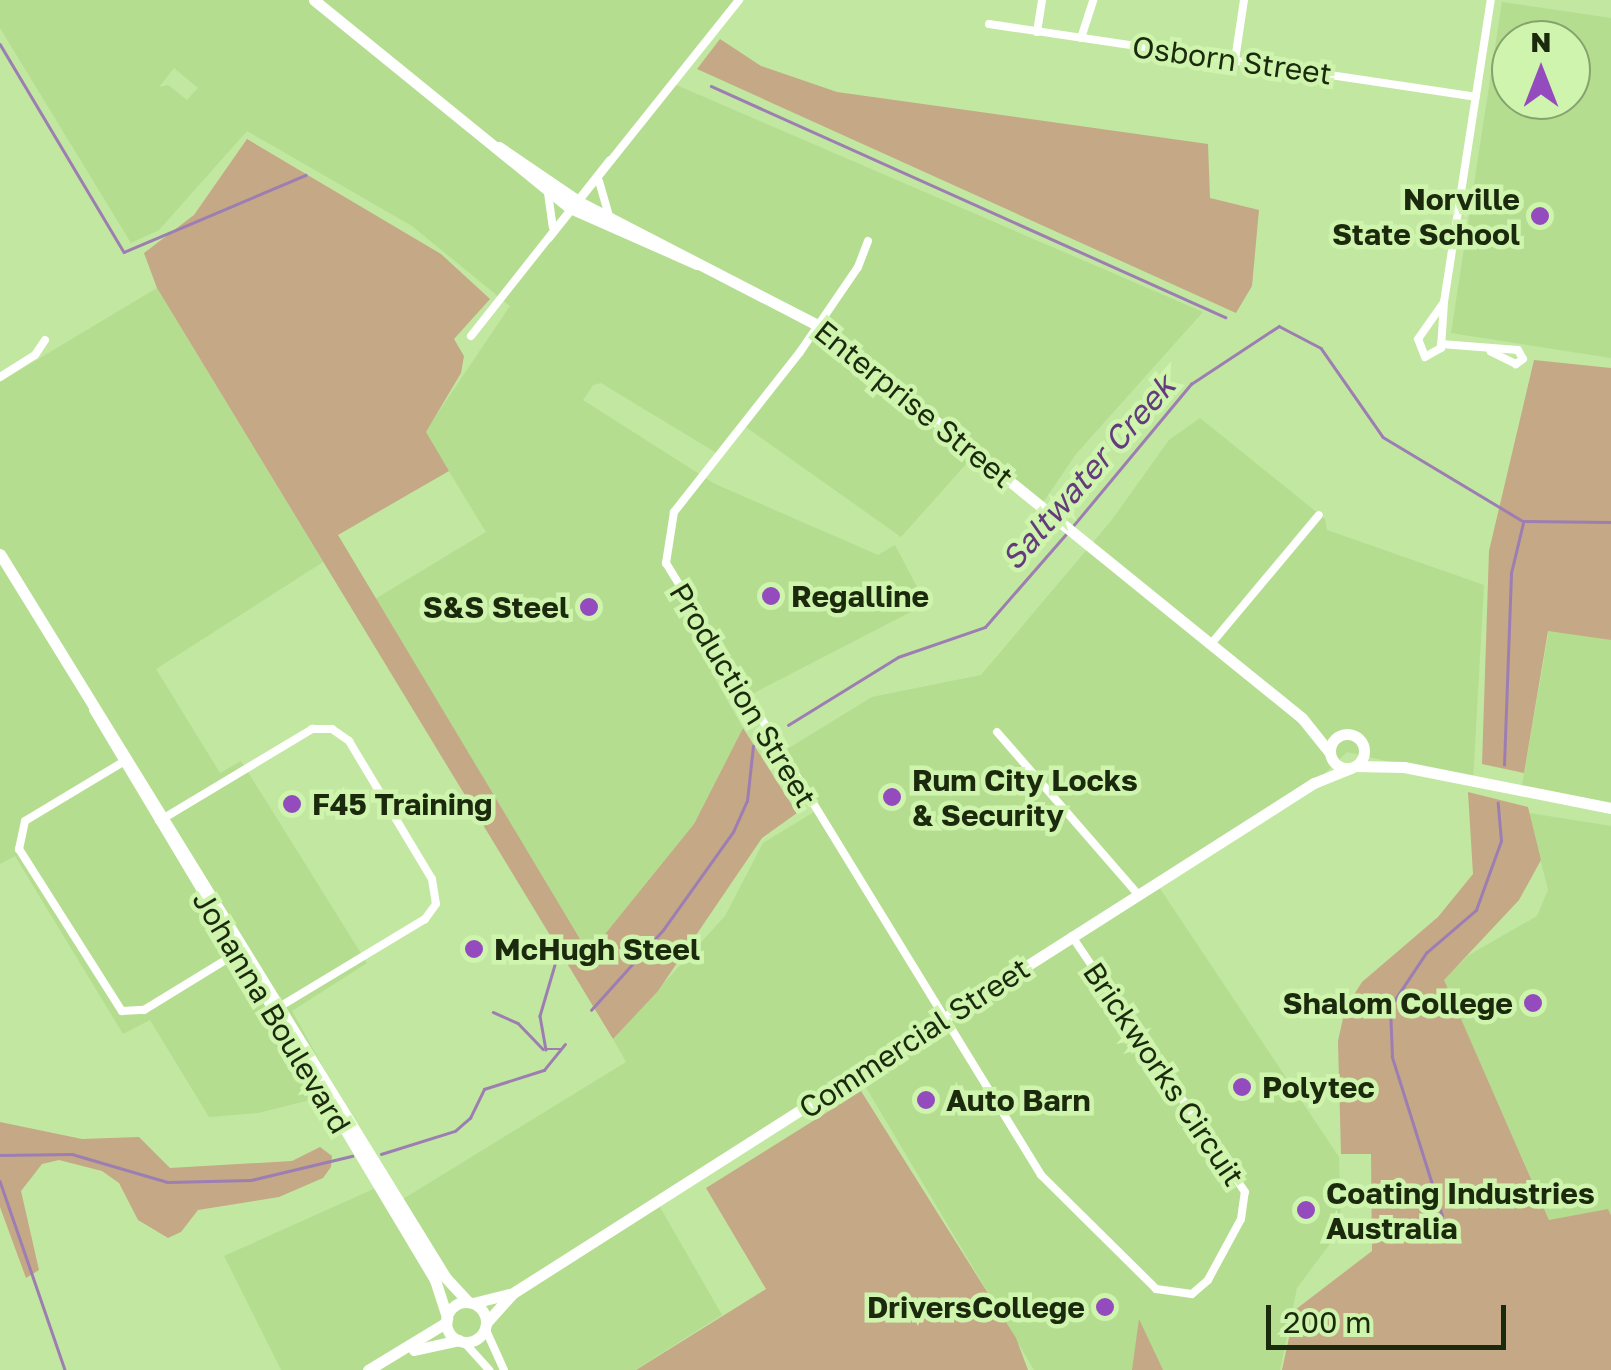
<!DOCTYPE html>
<style>
body{margin:0}
#map{position:relative;width:1611px;height:1370px;overflow:hidden;background:#c1e7a0;font-family:"Golos Text",sans-serif}
div>[style]{position:absolute}
[style*='--x']{left:calc(var(--x)*1px);top:calc(var(--y)*1px);width:calc(var(--w)*1px);rotate:calc(var(--a)*1deg)}
.built>*{inset:0;background:#b4dd90}
.green>*{inset:0;background:#c5a886}
.stream>*{height:2.5px;margin:-1.25px;padding:0 1.25px;transform-origin:1.25px;border-radius:1.25px;background:#9d7eb2}
.street>*{height:8px;margin:-4px;padding:0 4px;transform-origin:4px;border-radius:4px;background:#fff}
.secondary>*{height:11px;margin:-5.5px;padding:0 5.5px;transform-origin:5.5px;border-radius:5.5px;background:#fff}
.secondary>.ring{margin:-5.5px;padding:0;box-sizing:content-box;background:none;border:11px solid #fff;border-radius:50%}
.dots>*{width:28px;height:28px;translate:-50% -50%;box-sizing:border-box;border:5px solid #cef4ad;border-radius:50%}
span{translate:-50% -50%;white-space:nowrap;text-align:center;line-height:1.15;-webkit-text-stroke:9px #cef4ad;paint-order:stroke}
.street-label{font-size:30px;color:#1b290d}
.poi-label{font-size:30px;color:#1b290d;font-weight:700}
.right{translate:-100% -50%;text-align:right}
.left{translate:0 -50%;text-align:left}
.water-label{font-size:32px;color:#643b7d;font-style:italic}
.north{position:absolute;left:1491px;top:20px;width:100px;height:100px;box-sizing:border-box;background:#cef4ad;border:2px solid #86a36d;border-radius:50%;rotate:0deg;font-size:28px;font-weight:700;line-height:40px;text-align:center;color:#1b290d}
.north::after{content:'';display:block;margin:auto;width:35px;height:45px;background:#944bbe;clip-path:polygon(50% 0,100% 100%,50% 72%,0 100%)}
.scale{position:absolute;left:1266px;top:1305px;width:240px;height:45px;box-sizing:border-box;border:5px solid #1b290d;border-top:0;padding-left:12px;font-size:30px;line-height:35px;white-space:nowrap;color:#1b290d;-webkit-text-stroke:8px #cef4ad;paint-order:stroke}
</style>
<div id="map">
<div class="built">
<i style="clip-path:polygon(evenodd,0 0,740px 0,674px 84px,1203px 312px,1076px 454px,1040px 507px,975px 454px,901px 537px,743px 425px,720px 455px,601px 383px,593px 385px,583px 400px,715px 484px,878px 555px,895px 545px,926px 604px,744px 698px,725px 668px,713px 675px,743px 728px,694px 824px,590px 955px,375px 599px,486px 532px,425px 432px,510px 306px,412px 226px,247px 131px,159px 230px,131px 243px,0 28px,0 0,174px 68px,198px 88px,187px 100px,168px 85px,159px 87px,174px 68px)"></i>
<i style="clip-path:polygon(evenodd,1502px 2px,1611px 18px,1611px 358px,1451px 333px,1502px 2px,1571px 40px,1571px 100px,1511px 100px,1511px 40px,1571px 40px)"></i>
<i style="clip-path:polygon(157px 288px,323px 562px,156px 669px,220px 773px,241px 761px,367px 963px,292px 1011px,333px 1085px,306px 1101px,258px 1113px,209px 1117px,150px 1020px,123px 1034px,15px 856px,0 864px,0 382px)"></i>
<i style="clip-path:polygon(1200px 418px,1325px 519px,1327px 530px,1484px 585px,1473px 781px,1347px 752px,1315px 783px,1157px 884px,1339px 1157px,1341px 1229px,1297px 1288px,1280px 1370px,1034px 1370px,858px 1074px,657px 1202px,722px 1315px,635px 1370px,281px 1370px,224px 1256px,378px 1187px,390px 1207px,626px 1062px,613px 1039px,725px 916px,763px 843px,814px 812px,779px 754px,872px 697px,981px 675px,1111px 521px,1169px 440px)"></i>
<i style="clip-path:polygon(1549px 630px,1611px 640px,1611px 809px,1521px 791px)"></i>
<i style="clip-path:polygon(1529px 813px,1611px 826px,1611px 1214px,1608px 1209px,1550px 1221px,1443px 979px,1469px 955px,1537px 916px,1548px 890px)"></i>
</div>
<div class="green">
<i style="clip-path:polygon(720px 39px,761px 66px,837px 92px,1208px 144px,1210px 198px,1259px 210px,1252px 286px,1236px 313px,697px 69px)"></i>
<i style="clip-path:polygon(247px 139px,441px 254px,490px 299px,454px 339px,464px 356px,461px 373px,426px 432px,449px 471px,338px 535px,589px 954px,694px 824px,743px 728px,797px 813px,762px 838px,658px 991px,613px 1039px,157px 288px,144px 253px,194px 215px)"></i>
<i style="clip-path:polygon(1534px 360px,1611px 368px,1611px 640px,1548px 631px,1524px 773px,1482px 764px,1489px 551px)"></i>
<i style="clip-path:polygon(1468px 792px,1528px 807px,1541px 860px,1519px 900px,1444px 980px,1549px 1220px,1608px 1209px,1611px 1215px,1611px 1370px,1282px 1370px,1295px 1310px,1372px 1251px,1371px 1154px,1341px 1154px,1338px 1041px,1345px 1009px,1362px 982px,1438px 917px,1473px 874px)"></i>
<i style="clip-path:polygon(861px 1091px,1016px 1338px,1028px 1370px,636px 1370px,766px 1289px,706px 1188px)"></i>
<i style="clip-path:polygon(0 1122px,82px 1139px,139px 1137px,170px 1168px,292px 1161px,320px 1147px,332px 1156px,331px 1167px,323px 1178px,279px 1197px,198px 1210px,181px 1232px,168px 1238px,138px 1220px,119px 1183px,102px 1171px,59px 1160px,42px 1164px,21px 1191px,39px 1270px,26px 1278px,0 1207px)"></i>
<i style="clip-path:polygon(1139px 1319px,1163px 1370px,1132px 1370px)"></i>
</div>
<div class="stream">
<i style="--x:0;--y:44;--w:242;--a:59.2"></i>
<i style="--x:124;--y:252;--w:197;--a:-23"></i>
<i style="--x:711;--y:86;--w:564;--a:24.2"></i>
<i style="--x:1073;--y:526;--w:185;--a:-50.3"></i>
<i style="--x:1191;--y:384;--w:105;--a:-33.4"></i>
<i style="--x:1279;--y:326;--w:47;--a:27.6"></i>
<i style="--x:1321;--y:348;--w:108;--a:55.1"></i>
<i style="--x:1383;--y:437;--w:163;--a:31"></i>
<i style="--x:1523;--y:521;--w:88;--a:0.7"></i>
<i style="--x:788;--y:725;--w:129;--a:-31.7"></i>
<i style="--x:898;--y:657;--w:92;--a:-19"></i>
<i style="--x:985;--y:627;--w:126;--a:-48.9"></i>
<i style="--x:1504;--y:765;--w:192;--a:-87.9"></i>
<i style="--x:1511;--y:573;--w:51;--a:-76.5"></i>
<i style="--x:555;--y:965;--w:53;--a:106.4"></i>
<i style="--x:540;--y:1016;--w:34;--a:80"></i>
<i style="--x:546;--y:1049;--w:16;--a:0"></i>
<i style="--x:591;--y:1010;--w:108;--a:-48"></i>
<i style="--x:663;--y:930;--w:120;--a:-54.5"></i>
<i style="--x:733;--y:832;--w:34;--a:-66"></i>
<i style="--x:747;--y:801;--w:55;--a:-83.8"></i>
<i style="--x:493;--y:1012;--w:27;--a:24"></i>
<i style="--x:518;--y:1023;--w:36;--a:46"></i>
<i style="--x:381;--y:1154;--w:77;--a:-17.3"></i>
<i style="--x:455;--y:1131;--w:20;--a:-41"></i>
<i style="--x:470;--y:1118;--w:32;--a:-64"></i>
<i style="--x:484;--y:1089;--w:63;--a:-17.6"></i>
<i style="--x:544;--y:1070;--w:33;--a:-51"></i>
<i style="--x:0;--y:1155;--w:72;--a:-0.8"></i>
<i style="--x:72;--y:1154;--w:100;--a:16.3"></i>
<i style="--x:168;--y:1182;--w:83;--a:-1.4"></i>
<i style="--x:251;--y:1180;--w:104;--a:-13.4"></i>
<i style="--x:0;--y:1181;--w:200;--a:71"></i>
<i style="--x:1442;--y:1216;--w:167;--a:-107.5"></i>
<i style="--x:1392;--y:1057;--w:50;--a:-92.3"></i>
<i style="--x:1390;--y:1007;--w:65;--a:-56.3"></i>
<i style="--x:1426;--y:953;--w:66;--a:-40.7"></i>
<i style="--x:1476;--y:910;--w:73;--a:-70.1"></i>
<i style="--x:1501;--y:841;--w:38;--a:-95"></i>
</div>
<div class="street">
<i style="--x:989;--y:24;--w:492;--a:8.5"></i>
<i style="--x:1037;--y:32;--w:32;--a:-81"></i>
<i style="--x:1081;--y:38;--w:40;--a:-72"></i>
<i style="--x:1235;--y:60;--w:61;--a:-81.5"></i>
<i style="--x:599;--y:181;--w:35;--a:74"></i>
<i style="--x:548;--y:193;--w:34;--a:82"></i>
<i style="--x:549;--y:238;--w:305;--a:-51.4"></i>
<i style="--x:868;--y:241;--w:28;--a:111"></i>
<i style="--x:858;--y:267;--w:103;--a:124.3"></i>
<i style="--x:800;--y:352;--w:204;--a:128.2"></i>
<i style="--x:674;--y:512;--w:52;--a:98.9"></i>
<i style="--x:666;--y:563;--w:718;--a:58.5"></i>
<i style="--x:1041;--y:1175;--w:162;--a:44.7"></i>
<i style="--x:1156;--y:1289;--w:36;--a:8"></i>
<i style="--x:1192;--y:1294;--w:21;--a:-41"></i>
<i style="--x:1208;--y:1280;--w:69;--a:-61.6"></i>
<i style="--x:1241;--y:1219;--w:27;--a:-82"></i>
<i style="--x:1245;--y:1192;--w:309;--a:-124.1"></i>
<i style="--x:1444;--y:302;--w:46;--a:93.7"></i>
<i style="--x:1441;--y:348;--w:18;--a:151"></i>
<i style="--x:1425;--y:357;--w:19;--a:-111"></i>
<i style="--x:1418;--y:339;--w:45;--a:-54.9"></i>
<i style="--x:1444;--y:302;--w:306;--a:-81.2"></i>
<i style="--x:471;--y:336;--w:224;--a:-51.7"></i>
<i style="--x:1441;--y:344;--w:77;--a:4.5"></i>
<i style="--x:1518;--y:350;--w:10;--a:61"></i>
<i style="--x:1523;--y:359;--w:9;--a:144"></i>
<i style="--x:1516;--y:364;--w:28;--a:-154"></i>
<i style="--x:0;--y:377;--w:41;--a:-32.2"></i>
<i style="--x:35;--y:355;--w:18;--a:-56"></i>
<i style="--x:1211;--y:644;--w:168;--a:-50.1"></i>
<i style="--x:997;--y:732;--w:215;--a:49"></i>
<i style="--x:128;--y:759;--w:120;--a:149"></i>
<i style="--x:25;--y:821;--w:29;--a:102"></i>
<i style="--x:19;--y:849;--w:192;--a:57.6"></i>
<i style="--x:122;--y:1011;--w:22;--a:-3"></i>
<i style="--x:144;--y:1010;--w:115;--a:-31.5"></i>
<i style="--x:159;--y:821;--w:179;--a:-31"></i>
<i style="--x:312;--y:729;--w:20;--a:0"></i>
<i style="--x:332;--y:729;--w:21;--a:35"></i>
<i style="--x:349;--y:741;--w:161;--a:59"></i>
<i style="--x:432;--y:879;--w:25;--a:81"></i>
<i style="--x:436;--y:904;--w:19;--a:126"></i>
<i style="--x:425;--y:919;--w:174;--a:148.9"></i>
<i style="--x:485;--y:1328;--w:46;--a:65.7"></i>
<i style="--x:464;--y:1342;--w:38;--a:48"></i>
</div>
<div class="secondary">
<i style="--x:314;--y:0;--w:330;--a:39.1"></i>
<i style="--x:570;--y:208;--w:139;--a:23.8"></i>
<i style="--x:499;--y:147;--w:99;--a:34.3"></i>
<i style="--x:581;--y:203;--w:266;--a:27.3"></i>
<i style="--x:817;--y:325;--w:624;--a:39.02"></i>
<i style="--x:1302;--y:718;--w:45;--a:51.3"></i>
<i style="--x:0;--y:554;--w:850;--a:58.37"></i>
<i style="--x:446;--y:1278;--w:33;--a:47"></i>
<i style="--x:94;--y:709;--w:665;--a:59.15"></i>
<i style="--x:435;--y:1280;--w:40;--a:72"></i>
<i class="ring" style="left:1330px;top:734px;width:23px;height:23px"></i>
<i style="--x:1355;--y:766;--w:49;--a:1.2"></i>
<i style="--x:1404;--y:767;--w:211;--a:11.2"></i>
<i class="ring" style="left:446px;top:1302px;width:29px;height:29px"></i>
<i style="--x:473;--y:1303;--w:37;--a:-14"></i>
<i style="--x:486;--y:1323;--w:40;--a:-48"></i>
<i style="--x:513;--y:1293;--w:950;--a:-32.49"></i>
<i style="--x:1314;--y:783;--w:40;--a:-22"></i>
<i style="--x:414;--y:1350;--w:46;--a:-12.5"></i>
<i style="--x:368;--y:1370;--w:92;--a:-31.3"></i>
</div>
<div class="dots">
<i style="left:1540px;top:216px;background:#944bbe"></i>
<i style="left:771px;top:596px;background:#944bbe"></i>
<i style="left:589px;top:607px;background:#944bbe"></i>
<i style="left:892px;top:797px;background:#944bbe"></i>
<i style="left:292px;top:804px;background:#944bbe"></i>
<i style="left:474px;top:949px;background:#944bbe"></i>
<i style="left:1533px;top:1003px;background:#944bbe"></i>
<i style="left:1242px;top:1087px;background:#944bbe"></i>
<i style="left:926px;top:1100px;background:#944bbe"></i>
<i style="left:1306px;top:1210px;background:#944bbe"></i>
<i style="left:1105px;top:1307px;background:#944bbe"></i>
</div>
<div class="street-label">
<span style="left:1232px;top:60px;rotate:8deg">Osborn Street</span>
<span style="left:914px;top:404px;rotate:39deg">Enterprise Street</span>
<span style="left:743px;top:695px;rotate:59deg">Production Street</span>
<span style="left:272px;top:1012px;rotate:59deg">Johanna Boulevard</span>
<span style="left:914px;top:1038px;rotate:-33deg">Commercial Street</span>
<span style="left:1164px;top:1074px;rotate:56deg">Brickworks Circuit</span>
</div>
<div class="poi-label">
<span class="right" style="left:1520px;top:216px">Norville<br>State School</span>
<span class="left" style="left:791px;top:596px">Regalline</span>
<span class="right" style="left:569px;top:607px">S&amp;S Steel</span>
<span class="left" style="left:912px;top:797px">Rum City Locks<br>&amp; Security</span>
<span class="left" style="left:312px;top:804px">F45 Training</span>
<span class="left" style="left:494px;top:949px">McHugh Steel</span>
<span class="right" style="left:1513px;top:1003px">Shalom College</span>
<span class="left" style="left:1262px;top:1087px">Polytec</span>
<span class="left" style="left:946px;top:1100px">Auto Barn</span>
<span class="left" style="left:1326px;top:1210px">Coating Industries<br>Australia</span>
<span class="right" style="left:1085px;top:1307px">DriversCollege</span>
</div>
<div class="water-label">
<span style="left:1088px;top:472px;rotate:-49deg">Saltwater Creek</span>
</div>
<div class="north">N</div>
<div class="scale">200 m</div>
</div>
